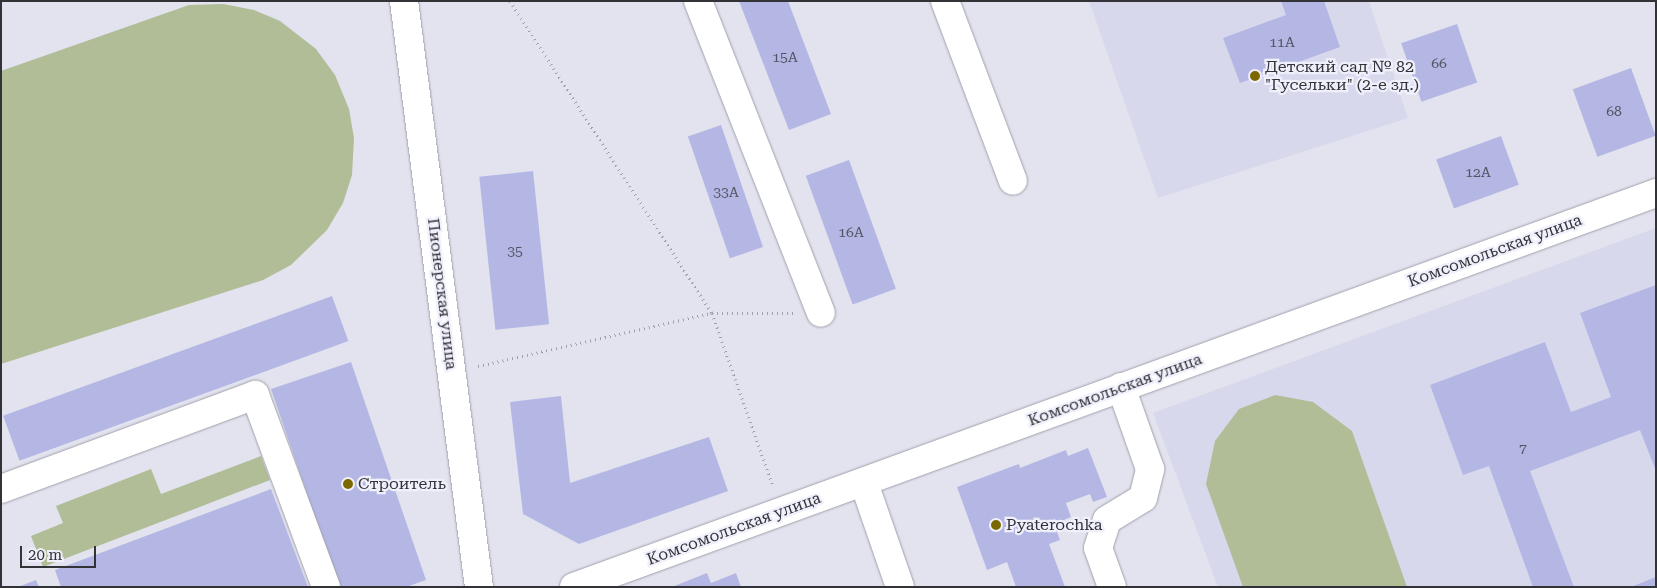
<!DOCTYPE html>
<meta charset="utf-8">
<style>
body{margin:0}
#map{position:relative;width:1657px;height:588px;overflow:hidden;background:#e2e3ee;font-family:"Roboto Serif",serif}
div>[style]{position:absolute}
[style*='--x']{left:calc(var(--x)*1px);top:calc(var(--y)*1px);width:calc(var(--w)*1px);rotate:calc(var(--a)*1deg)}
.built>*{inset:0;background:#d7d8eb}
.green>*{inset:0;background:#b0bd97}
.building>*{inset:0;background:#b4b7e4;transform-origin:0 0}
.path>*{height:3px;margin-top:-1.5px;transform-origin:0;background:repeating-linear-gradient(90deg,#9fa0a8 0 1px,transparent 0 5px)}
.roads{filter:drop-shadow(0 0 1px #a0a1ac) drop-shadow(0 0 1px #a0a1ac)}
.minor>*{height:28px;margin:-14px;padding:0 14px;transform-origin:14px;border-radius:14px;background:#fff}
.dots>*{width:14px;height:14px;translate:-50% -50%;box-sizing:border-box;border:2px solid #eff0fc;border-radius:50%}
span{translate:-50% -50%;white-space:nowrap;text-align:center;line-height:1.15;-webkit-text-stroke:4.5px #eff0fc;paint-order:stroke}
.number-label{font-size:14px;color:#535462}
.number-label span{-webkit-text-stroke-width:0}
.poi-label{font-size:16px;color:#333337}
.left{translate:0 -50%;text-align:left}
.street-label{font-size:16px;color:#333337}
.frame{position:absolute;inset:0;border:2px solid #333337;pointer-events:none}
.scale{position:absolute;left:20px;top:546px;width:76px;height:22px;box-sizing:border-box;border:2px solid #333337;border-top:0;padding-left:6px;font-size:15px;line-height:18px;white-space:nowrap;color:#333337;-webkit-text-stroke:4px #eff0fc;paint-order:stroke}
</style>
<div id="map">
<div class="built">
<i style="clip-path:polygon(1089px 1px,1369px 1px,1408px 118px,1158px 198px)"></i>
<i style="clip-path:polygon(1656px 228px,1656px 587px,1218px 587px,1153px 413px)"></i>
</div>
<div class="green">
<i style="clip-path:polygon(223px 4px,254px 10px,280px 21px,316px 49px,335px 75px,349px 109px,354px 138px,352px 175px,343px 203px,327px 230px,291px 265px,263px 280px,1px 364px,1px 71px,189px 5px)"></i>
<i style="clip-path:polygon(1275px 395px,1313px 402px,1352px 431px,1407px 587px,1243px 587px,1206px 484px,1215px 441px,1239px 409px)"></i>
<i style="clip-path:polygon(261px 456px,270px 480px,43px 567px,31px 536px,63px 523px,56px 506px,151px 469px,161px 494px)"></i>
</div>
<div class="building">
<i style="clip-path:polygon(739px 1px,788px 1px,831px 114px,789px 130px)"></i>
<i style="clip-path:polygon(1281px 1px,1324px 1px,1340px 47px,1240px 83px,1223px 38px,1286px 15px)"></i>
<i style="left:1457px;top:24px;width:62px;height:59px;rotate:71deg"></i>
<i style="left:1631px;top:68px;width:72px;height:62px;rotate:70deg"></i>
<i style="left:721px;top:125px;width:129px;height:35px;rotate:71deg"></i>
<i style="left:1501px;top:136px;width:52px;height:69px;rotate:70deg"></i>
<i style="left:849px;top:160px;width:137px;height:46px;rotate:70deg"></i>
<i style="left:533px;top:171px;width:154px;height:54px;rotate:84deg"></i>
<i style="clip-path:polygon(1656px 285px,1656px 471px,1640px 430px,1530px 471px,1574px 587px,1533px 587px,1489px 466px,1463px 475px,1430px 385px,1545px 342px,1571px 412px,1611px 397px,1580px 313px)"></i>
<i style="left:332px;top:296px;width:48px;height:350px;rotate:70deg"></i>
<i style="clip-path:polygon(351px 362px,426px 580px,406px 587px,339px 587px,271px 389px)"></i>
<i style="clip-path:polygon(561px 396px,570px 483px,709px 437px,728px 491px,579px 544px,523px 514px,510px 402px)"></i>
<i style="clip-path:polygon(1088px 448px,1107px 497px,1093px 502px,1090px 494px,1066px 503px,1071px 517px,1054px 524px,1060px 540px,1049px 544px,1065px 587px,1016px 587px,1007px 562px,987px 570px,957px 487px,1019px 464px,1020px 468px,1066px 450px,1068px 456px)"></i>
<i style="clip-path:polygon(271px 489px,308px 587px,61px 587px,55px 570px)"></i>
<i style="clip-path:polygon(707px 573px,711px 583px,736px 573px,741px 587px,672px 587px)"></i>
<i style="clip-path:polygon(1656px 577px,1656px 587px,1631px 587px)"></i>
<i style="clip-path:polygon(36px 580px,39px 587px,18px 587px)"></i>
</div>
<div class="path">
<i style="--x:510;--y:1;--w:372;--a:57.1"></i>
<i style="--x:712;--y:313;--w:183;--a:70.6"></i>
<i style="--x:478;--y:366;--w:240;--a:-12.8"></i>
<i style="--x:712;--y:313;--w:81;--a:0"></i>
</div>
<div class="roads">
<div class="minor">
<i style="--x:404;--y:1;--w:591;--a:82.71"></i>
<i style="--x:698;--y:1;--w:335;--a:68.5"></i>
<i style="--x:945;--y:1;--w:192;--a:69.3"></i>
<i style="--x:864;--y:483;--w:110;--a:70.9"></i>
<i style="--x:1;--y:489;--w:271;--a:-20.3"></i>
<i style="--x:255;--y:395;--w:205;--a:69.7"></i>
<i style="--x:574;--y:587;--w:1152;--a:-20.01"></i>
<i style="--x:1112;--y:587;--w:41;--a:-109.7"></i>
<i style="--x:1098;--y:548;--w:29;--a:-72"></i>
<i style="--x:1107;--y:520;--w:42;--a:-31.4"></i>
<i style="--x:1143;--y:498;--w:30;--a:-76"></i>
<i style="--x:1150;--y:469;--w:87;--a:-109.5"></i>
</div>
</div>
<div class="dots">
<i style="left:1255px;top:76px;background:#7c6800"></i>
<i style="left:348px;top:484px;background:#7c6800"></i>
<i style="left:996px;top:525px;background:#7c6800"></i>
</div>
<div class="number-label">
<span style="left:1282px;top:42px">11А</span>
<span style="left:785px;top:57px">15А</span>
<span style="left:1439px;top:63px">66</span>
<span style="left:1614px;top:111px">68</span>
<span style="left:1478px;top:172px">12А</span>
<span style="left:726px;top:192px">33А</span>
<span style="left:851px;top:232px">16А</span>
<span style="left:515px;top:251px">35</span>
<span style="left:1523px;top:448px">7</span>
</div>
<div class="poi-label">
<span class="left" style="left:1265px;top:76px">Детский сад № 82<br>"Гусельки" (2-е зд.)</span>
<span class="left" style="left:358px;top:484px">Строитель</span>
<span class="left" style="left:1006px;top:525px">Pyaterochka</span>
</div>
<div class="street-label">
<span style="left:1495px;top:251px;rotate:-20deg">Комсомольская улица</span>
<span style="left:442px;top:294px;rotate:83deg">Пионерская улица</span>
<span style="left:1115px;top:390px;rotate:-20deg">Комсомольская улица</span>
<span style="left:734px;top:529px;rotate:-20deg">Комсомольская улица</span>
</div>
<div class="frame"></div>
<div class="scale">20 m</div>
</div>
